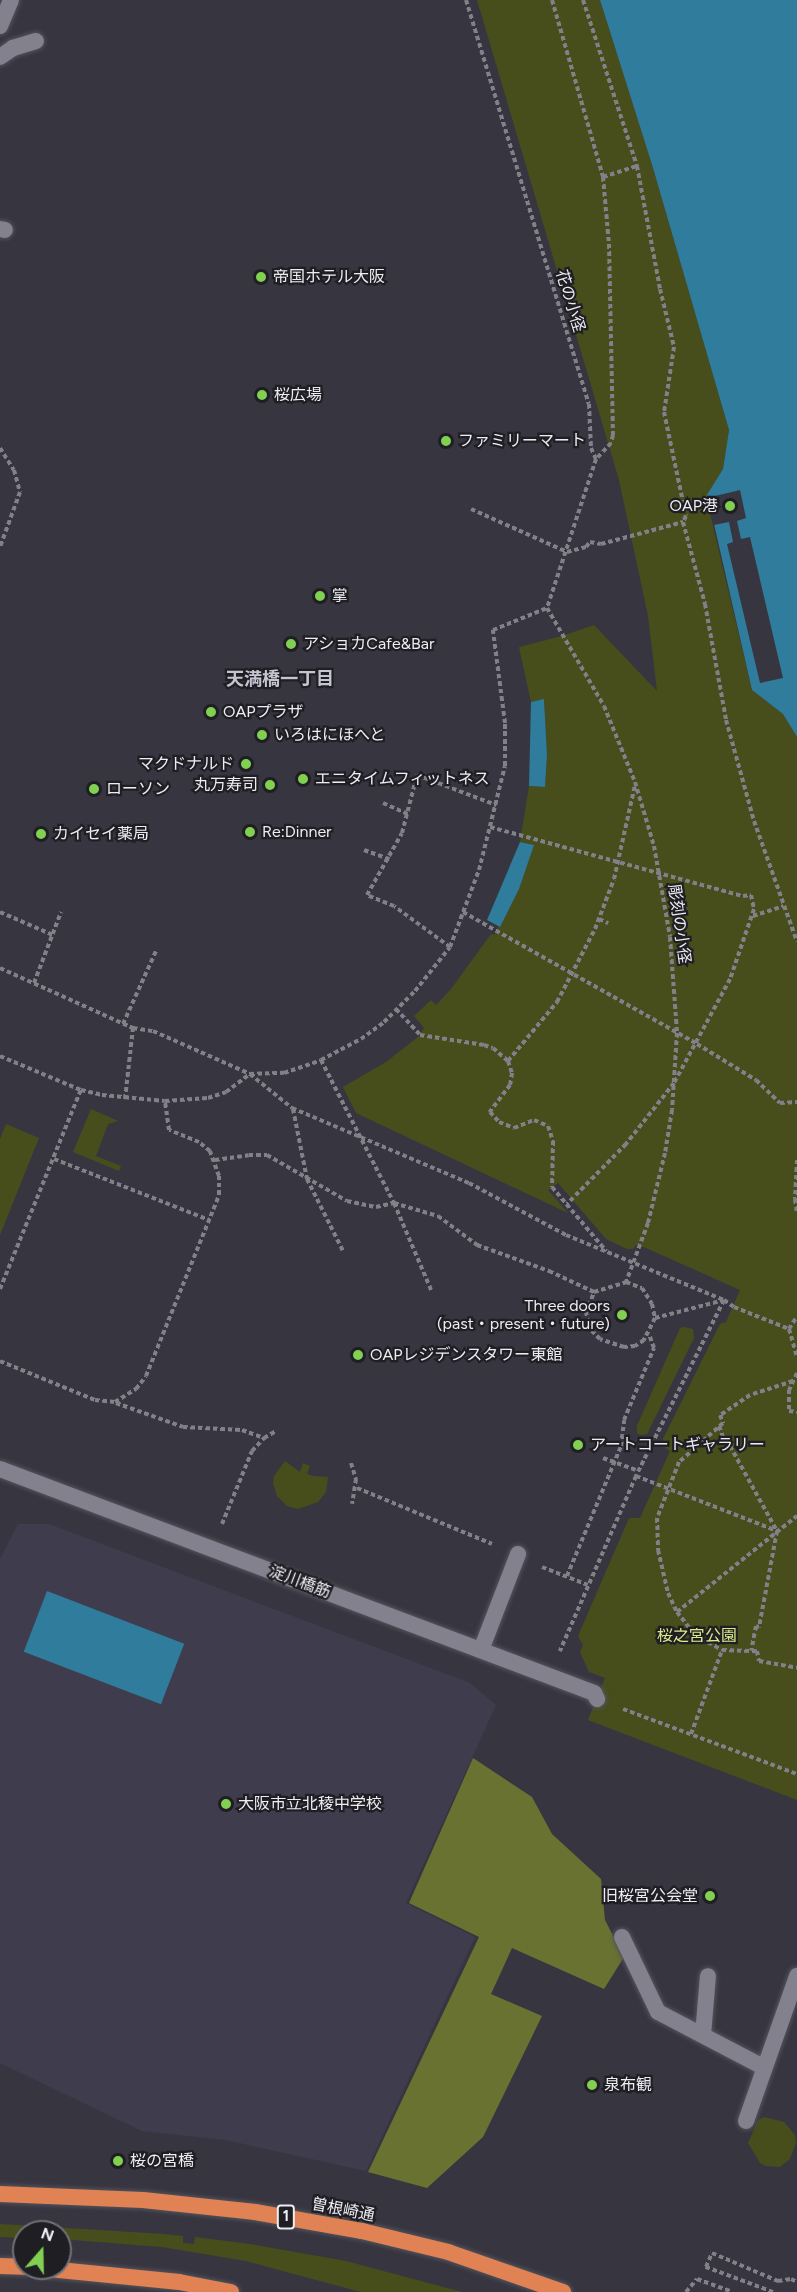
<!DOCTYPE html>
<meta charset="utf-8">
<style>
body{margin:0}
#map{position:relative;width:797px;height:2292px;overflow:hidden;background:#373640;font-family:Figtree,"Noto Sans JP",sans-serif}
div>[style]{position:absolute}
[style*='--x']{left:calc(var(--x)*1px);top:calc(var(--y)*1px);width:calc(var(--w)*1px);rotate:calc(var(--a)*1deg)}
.education>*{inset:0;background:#3f3c4e}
.green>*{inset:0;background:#474e1c}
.forest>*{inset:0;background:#697231}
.water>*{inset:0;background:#2f7c9c;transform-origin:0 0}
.pier>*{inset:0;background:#373640}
.path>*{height:4px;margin-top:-2px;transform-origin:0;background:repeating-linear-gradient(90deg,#82818a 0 4.5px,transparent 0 7.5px)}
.roads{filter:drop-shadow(0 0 2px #54535c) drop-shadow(0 0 2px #54535c)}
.service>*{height:16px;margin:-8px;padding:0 8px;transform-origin:8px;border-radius:8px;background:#82818d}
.minor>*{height:16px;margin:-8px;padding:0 8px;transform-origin:8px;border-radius:8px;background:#82818d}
.trunk>*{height:16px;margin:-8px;padding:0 8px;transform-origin:8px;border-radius:8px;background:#e08254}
.dots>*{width:16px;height:16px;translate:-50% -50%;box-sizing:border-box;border:3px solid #1e1e23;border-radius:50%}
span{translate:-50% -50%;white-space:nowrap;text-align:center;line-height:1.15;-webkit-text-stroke:4.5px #1e1e23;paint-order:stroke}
.shield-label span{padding:2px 4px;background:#1e1e23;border:2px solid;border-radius:4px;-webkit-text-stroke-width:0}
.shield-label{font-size:15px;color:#edecf3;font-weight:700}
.poi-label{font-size:16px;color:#edecf3}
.left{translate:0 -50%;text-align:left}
.right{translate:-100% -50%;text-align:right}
.street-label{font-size:16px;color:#edecf3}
.park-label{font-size:16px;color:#dae98a}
.neighbourhood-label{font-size:18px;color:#c5c4d1;font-weight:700}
.north{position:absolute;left:12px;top:2220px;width:60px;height:60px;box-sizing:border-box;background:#1e1e23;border:2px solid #717076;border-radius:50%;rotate:20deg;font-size:16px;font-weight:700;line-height:24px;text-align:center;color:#edecf3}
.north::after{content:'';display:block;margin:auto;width:21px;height:27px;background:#81d051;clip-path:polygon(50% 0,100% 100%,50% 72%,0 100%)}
</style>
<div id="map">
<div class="education">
<i style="clip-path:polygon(18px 1524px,49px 1524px,470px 1683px,496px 1705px,406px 1903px,475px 1937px,366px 2171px,226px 2140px,142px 2131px,0 2063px,0 1559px)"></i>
</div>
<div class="green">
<i style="clip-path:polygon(477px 0,600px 0,653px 168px,729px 430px,723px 469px,706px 497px,752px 690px,783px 714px,797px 737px,797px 1800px,588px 1720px,605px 1678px,589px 1672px,580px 1652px,583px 1645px,578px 1636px,629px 1518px,640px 1518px,670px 1451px,663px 1446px,663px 1439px,720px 1324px,726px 1322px,740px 1290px,646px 1248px,636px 1245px,633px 1249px,627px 1249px,606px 1239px,558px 1183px,548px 1190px,568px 1213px,356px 1113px,343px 1087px,386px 1062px,418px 1037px,424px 1028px,414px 1016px,431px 1000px,436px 1005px,451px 989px,491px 934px,494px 935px,511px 905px,531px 844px,520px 842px,529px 786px,545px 787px,547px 755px,544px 699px,531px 702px,519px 647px,562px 636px,594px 625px,657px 691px,648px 616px,619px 480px)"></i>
<i style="clip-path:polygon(91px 1109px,118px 1121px,108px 1124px,96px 1156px,121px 1166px,119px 1171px,73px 1152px)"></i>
<i style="clip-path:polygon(6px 1124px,39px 1138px,0 1235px,0 1139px)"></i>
<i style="clip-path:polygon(683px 1327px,693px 1329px,694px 1338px,647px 1434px,640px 1435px,637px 1433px,637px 1426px,680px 1328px)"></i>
<i style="clip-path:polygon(285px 1461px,300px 1472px,303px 1463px,310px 1466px,307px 1474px,313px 1476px,328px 1477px,326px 1492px,318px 1502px,298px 1509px,287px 1506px,277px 1496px,273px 1483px,274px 1476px)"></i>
<i style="clip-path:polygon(764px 2117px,784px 2122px,795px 2135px,796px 2143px,790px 2159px,780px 2167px,766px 2166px,760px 2163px,748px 2143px,758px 2120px)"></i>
<i style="clip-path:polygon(0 2224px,164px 2234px,183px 2236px,183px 2243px,194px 2244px,195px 2237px,250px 2244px,346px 2261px,462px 2292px,361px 2292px,246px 2261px,162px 2247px,60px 2239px,60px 2232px,24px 2232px,24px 2238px,0 2237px)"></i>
</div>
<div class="forest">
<i style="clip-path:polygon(473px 1758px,532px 1797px,552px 1834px,601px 1879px,605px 1920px,624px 1957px,604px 1989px,512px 1948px,491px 1994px,542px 2016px,483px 2137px,427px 2188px,368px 2172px,479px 1937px,409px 1903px)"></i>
</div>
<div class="water">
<i style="clip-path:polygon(600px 0,797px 0,797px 737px,783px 714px,752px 690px,708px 498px,705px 498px,723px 469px,729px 430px,653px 168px)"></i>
<i style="clip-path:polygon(544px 699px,547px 755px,545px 787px,529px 786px,531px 702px)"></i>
<i style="clip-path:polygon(520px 842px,534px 845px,519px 889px,500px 927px,487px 920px)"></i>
<i style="left:47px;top:1591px;width:147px;height:65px;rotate:21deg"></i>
</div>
<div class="pier">
<i style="clip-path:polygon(740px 490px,746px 518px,737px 521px,741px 539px,750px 537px,783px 678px,760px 683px,727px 544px,733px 542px,729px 522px,714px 525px,707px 498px)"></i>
</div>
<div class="path">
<i style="--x:466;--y:0;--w:422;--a:73.1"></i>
<i style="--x:589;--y:404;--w:44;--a:87.4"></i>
<i style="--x:591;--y:448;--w:12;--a:66"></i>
<i style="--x:596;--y:459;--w:157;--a:108.2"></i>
<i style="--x:552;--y:0;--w:184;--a:73.9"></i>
<i style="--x:603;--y:177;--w:67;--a:84.9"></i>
<i style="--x:609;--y:244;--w:191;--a:88.8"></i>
<i style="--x:613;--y:435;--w:8;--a:104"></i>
<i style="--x:611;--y:443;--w:22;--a:133"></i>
<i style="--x:583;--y:0;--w:175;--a:72"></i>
<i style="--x:637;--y:166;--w:125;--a:79.4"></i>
<i style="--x:660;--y:289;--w:60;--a:76.4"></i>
<i style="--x:674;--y:347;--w:66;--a:98.7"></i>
<i style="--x:664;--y:412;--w:106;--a:78.1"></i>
<i style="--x:686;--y:516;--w:7;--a:117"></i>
<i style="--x:683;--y:522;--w:85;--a:75"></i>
<i style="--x:705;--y:604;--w:118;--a:79.7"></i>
<i style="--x:726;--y:720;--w:105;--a:74.5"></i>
<i style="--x:754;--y:821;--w:128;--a:70.4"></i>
<i style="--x:603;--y:177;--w:36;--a:-18"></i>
<i style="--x:0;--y:448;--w:26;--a:58"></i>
<i style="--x:14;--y:470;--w:23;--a:75"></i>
<i style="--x:20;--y:492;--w:59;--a:110"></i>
<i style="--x:471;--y:509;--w:105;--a:24.1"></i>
<i style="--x:567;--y:552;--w:20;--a:-15"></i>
<i style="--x:586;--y:547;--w:6;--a:-51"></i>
<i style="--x:590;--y:542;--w:11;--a:10"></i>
<i style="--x:601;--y:544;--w:85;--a:-15"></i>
<i style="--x:547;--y:608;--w:113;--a:59.8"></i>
<i style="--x:604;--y:706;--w:82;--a:67.8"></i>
<i style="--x:635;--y:782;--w:67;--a:73.5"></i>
<i style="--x:654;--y:846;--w:92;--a:80"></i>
<i style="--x:670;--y:937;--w:96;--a:85.8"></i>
<i style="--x:677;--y:1033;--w:77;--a:93.7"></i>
<i style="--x:672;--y:1110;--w:44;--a:99.2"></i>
<i style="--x:665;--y:1153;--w:72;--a:103.7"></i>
<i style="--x:648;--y:1223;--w:63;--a:110.4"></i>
<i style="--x:383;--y:803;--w:27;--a:24"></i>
<i style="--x:490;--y:827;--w:262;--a:15.3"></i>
<i style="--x:743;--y:896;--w:8;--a:-7"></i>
<i style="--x:751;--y:895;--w:14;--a:78"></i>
<i style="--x:754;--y:909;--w:74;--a:108.9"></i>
<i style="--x:730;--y:979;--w:118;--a:118.3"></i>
<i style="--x:674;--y:1083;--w:78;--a:128.2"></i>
<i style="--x:626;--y:1144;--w:84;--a:134.5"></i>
<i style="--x:364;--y:850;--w:27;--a:20"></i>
<i style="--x:0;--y:912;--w:58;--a:23.5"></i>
<i style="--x:463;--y:912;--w:269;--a:29.4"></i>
<i style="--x:697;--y:1044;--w:69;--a:31.4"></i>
<i style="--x:756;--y:1080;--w:33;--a:44"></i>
<i style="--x:780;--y:1103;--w:17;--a:-3"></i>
<i style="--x:753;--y:916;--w:32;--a:-18"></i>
<i style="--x:599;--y:919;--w:10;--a:24"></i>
<i style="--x:450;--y:947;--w:69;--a:-143.8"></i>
<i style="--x:394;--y:906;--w:29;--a:-158"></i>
<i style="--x:367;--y:895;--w:71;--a:-60.6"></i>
<i style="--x:402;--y:833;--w:60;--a:-75.5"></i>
<i style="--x:417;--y:775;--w:85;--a:20.8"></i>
<i style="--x:0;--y:968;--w:146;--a:24.3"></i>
<i style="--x:133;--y:1028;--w:20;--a:9"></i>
<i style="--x:153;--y:1031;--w:106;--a:23.9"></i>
<i style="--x:250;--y:1074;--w:54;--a:39"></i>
<i style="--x:292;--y:1108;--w:192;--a:23"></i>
<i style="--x:469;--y:1183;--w:110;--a:28.2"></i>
<i style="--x:566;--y:1235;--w:171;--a:22.4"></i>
<i style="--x:724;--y:1300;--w:197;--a:116.6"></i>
<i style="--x:636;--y:1476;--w:191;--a:113.5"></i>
<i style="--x:34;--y:983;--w:76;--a:-69.2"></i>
<i style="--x:396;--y:1009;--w:35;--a:47"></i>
<i style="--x:420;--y:1035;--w:65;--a:8.9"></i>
<i style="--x:484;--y:1045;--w:9;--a:18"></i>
<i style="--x:493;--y:1048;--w:20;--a:41"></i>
<i style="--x:508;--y:1061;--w:13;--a:72"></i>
<i style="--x:512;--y:1073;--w:12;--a:99"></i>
<i style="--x:510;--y:1085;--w:34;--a:127"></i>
<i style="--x:490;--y:1112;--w:13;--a:48"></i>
<i style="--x:499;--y:1122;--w:16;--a:22"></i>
<i style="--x:514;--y:1128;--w:22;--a:-22"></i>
<i style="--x:534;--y:1120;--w:15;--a:23"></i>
<i style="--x:548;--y:1126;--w:16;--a:72"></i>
<i style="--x:553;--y:1141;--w:46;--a:91.2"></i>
<i style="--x:552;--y:1187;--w:84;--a:49.8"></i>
<i style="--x:123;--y:1024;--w:80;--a:-65.7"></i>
<i style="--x:0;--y:1056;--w:88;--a:22.8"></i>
<i style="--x:81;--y:1090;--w:22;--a:13"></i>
<i style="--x:102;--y:1095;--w:63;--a:5.4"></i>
<i style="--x:165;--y:1101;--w:43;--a:-4"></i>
<i style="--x:208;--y:1098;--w:19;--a:-18"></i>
<i style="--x:226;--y:1092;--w:30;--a:-37"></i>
<i style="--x:250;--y:1074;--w:34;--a:-2"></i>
<i style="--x:284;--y:1073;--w:39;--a:-19"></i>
<i style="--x:321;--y:1060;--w:45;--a:-27.7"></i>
<i style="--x:361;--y:1039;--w:29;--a:-36"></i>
<i style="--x:384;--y:1022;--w:44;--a:-45"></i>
<i style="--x:415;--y:991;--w:56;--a:-51.5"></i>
<i style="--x:450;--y:947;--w:82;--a:-69.4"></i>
<i style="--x:479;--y:870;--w:107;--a:-76"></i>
<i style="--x:505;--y:766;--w:43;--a:-90"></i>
<i style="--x:505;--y:723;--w:94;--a:-97.4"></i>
<i style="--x:493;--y:630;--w:58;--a:-22.2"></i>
<i style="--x:321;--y:1060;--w:161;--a:63"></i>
<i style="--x:394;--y:1203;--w:97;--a:66.9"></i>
<i style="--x:508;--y:1061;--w:77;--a:-50.3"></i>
<i style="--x:557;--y:1002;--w:82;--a:-62.5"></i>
<i style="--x:595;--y:929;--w:53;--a:-69.2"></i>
<i style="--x:614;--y:879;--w:96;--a:-77.4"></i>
<i style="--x:125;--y:1099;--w:71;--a:-83.6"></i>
<i style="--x:293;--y:1109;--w:71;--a:78.7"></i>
<i style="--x:307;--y:1179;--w:80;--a:63.4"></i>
<i style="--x:54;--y:1159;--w:167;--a:21.5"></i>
<i style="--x:215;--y:1160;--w:34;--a:-8"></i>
<i style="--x:249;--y:1155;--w:18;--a:0"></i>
<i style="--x:267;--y:1155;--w:92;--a:29.9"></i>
<i style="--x:347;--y:1201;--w:30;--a:12"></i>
<i style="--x:376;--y:1207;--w:18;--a:-13"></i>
<i style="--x:394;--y:1203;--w:46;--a:16.5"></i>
<i style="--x:438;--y:1216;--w:49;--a:36.6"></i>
<i style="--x:477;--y:1245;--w:77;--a:19.9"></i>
<i style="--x:549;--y:1271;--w:50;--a:25"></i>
<i style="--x:797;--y:1160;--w:39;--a:93"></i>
<i style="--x:795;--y:1199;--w:14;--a:82"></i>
<i style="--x:626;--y:1282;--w:17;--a:21"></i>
<i style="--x:642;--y:1288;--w:19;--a:58"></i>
<i style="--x:652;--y:1304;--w:14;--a:78"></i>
<i style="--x:655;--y:1318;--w:25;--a:117"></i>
<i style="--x:644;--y:1340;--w:11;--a:146"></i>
<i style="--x:635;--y:1346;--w:11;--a:175"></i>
<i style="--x:624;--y:1347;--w:25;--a:-162"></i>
<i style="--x:600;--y:1339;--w:13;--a:-135"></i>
<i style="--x:591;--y:1330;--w:18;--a:-106"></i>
<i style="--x:586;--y:1313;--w:22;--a:-69"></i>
<i style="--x:594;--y:1292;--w:34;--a:-17"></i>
<i style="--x:0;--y:1289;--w:215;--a:-67.9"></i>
<i style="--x:655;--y:1318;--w:71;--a:-14.6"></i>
<i style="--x:724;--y:1300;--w:12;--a:35"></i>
<i style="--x:734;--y:1307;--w:59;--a:21.8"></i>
<i style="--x:789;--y:1329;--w:29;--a:74"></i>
<i style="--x:789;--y:1329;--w:15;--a:-58"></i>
<i style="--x:0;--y:1361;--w:103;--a:22.3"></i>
<i style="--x:95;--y:1400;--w:20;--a:6"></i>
<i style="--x:115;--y:1402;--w:25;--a:-32"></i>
<i style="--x:136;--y:1389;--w:16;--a:-52"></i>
<i style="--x:146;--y:1376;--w:195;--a:-68"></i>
<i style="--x:219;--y:1195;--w:19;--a:-90"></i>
<i style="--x:219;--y:1176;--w:27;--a:-110"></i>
<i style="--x:210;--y:1151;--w:14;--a:-141"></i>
<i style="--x:199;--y:1142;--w:32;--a:-158"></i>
<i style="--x:169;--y:1130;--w:29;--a:-98"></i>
<i style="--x:797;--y:1373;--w:19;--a:115"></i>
<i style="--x:789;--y:1390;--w:21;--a:90"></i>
<i style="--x:789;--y:1411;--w:8;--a:7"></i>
<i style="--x:793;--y:1381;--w:45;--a:162"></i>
<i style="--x:750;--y:1395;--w:36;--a:146"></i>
<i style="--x:720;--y:1415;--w:9;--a:69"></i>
<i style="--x:723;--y:1423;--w:59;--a:138.4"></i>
<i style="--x:679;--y:1462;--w:60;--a:111.4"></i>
<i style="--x:657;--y:1518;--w:32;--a:88"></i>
<i style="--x:658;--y:1550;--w:44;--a:76.9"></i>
<i style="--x:668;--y:1593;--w:21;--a:65"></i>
<i style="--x:677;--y:1612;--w:29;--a:52"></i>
<i style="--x:695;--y:1635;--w:31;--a:29"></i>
<i style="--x:722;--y:1650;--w:35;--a:2"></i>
<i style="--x:757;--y:1651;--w:10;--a:79"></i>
<i style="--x:759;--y:1661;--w:39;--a:10"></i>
<i style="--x:116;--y:1403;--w:71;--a:19.7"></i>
<i style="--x:183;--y:1427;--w:59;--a:2.9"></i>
<i style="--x:242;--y:1430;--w:23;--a:20"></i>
<i style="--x:719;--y:1426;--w:23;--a:70"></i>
<i style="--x:727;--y:1448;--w:4;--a:-34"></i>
<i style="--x:730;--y:1446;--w:97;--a:61.1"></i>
<i style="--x:777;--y:1531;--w:98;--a:100.6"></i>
<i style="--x:759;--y:1627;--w:3;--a:-162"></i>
<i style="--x:756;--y:1626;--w:25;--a:101"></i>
<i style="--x:603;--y:1458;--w:37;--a:20"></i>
<i style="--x:351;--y:1463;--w:17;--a:73"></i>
<i style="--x:356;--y:1479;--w:25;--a:99"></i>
<i style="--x:636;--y:1476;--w:151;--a:21.3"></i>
<i style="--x:357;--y:1488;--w:146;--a:22.5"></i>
<i style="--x:222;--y:1524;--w:79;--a:-67.7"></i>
<i style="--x:252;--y:1451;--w:18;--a:-47"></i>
<i style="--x:264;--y:1438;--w:14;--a:-30"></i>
<i style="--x:542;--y:1567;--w:49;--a:21.4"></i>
<i style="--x:567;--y:1576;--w:141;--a:-67.4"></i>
<i style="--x:621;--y:1446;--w:26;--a:-83"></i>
<i style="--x:624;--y:1420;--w:78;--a:-67.4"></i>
<i style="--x:654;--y:1348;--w:15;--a:-110"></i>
<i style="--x:677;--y:1612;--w:154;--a:-38.7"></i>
<i style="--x:623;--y:1709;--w:186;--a:20.5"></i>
<i style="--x:691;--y:1734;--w:90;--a:-69.7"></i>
<i style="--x:686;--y:2292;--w:17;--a:-50"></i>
<i style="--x:697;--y:2279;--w:37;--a:20"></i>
<i style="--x:773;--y:2292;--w:72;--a:-159.5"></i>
<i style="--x:706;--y:2267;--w:15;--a:-67"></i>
<i style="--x:712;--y:2253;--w:72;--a:23"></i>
<i style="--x:778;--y:2281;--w:13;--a:-9"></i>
<i style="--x:791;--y:2279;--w:7;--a:27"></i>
</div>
<div class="roads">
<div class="service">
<i style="--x:0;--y:26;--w:28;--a:-67"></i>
<i style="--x:0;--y:57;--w:16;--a:-35"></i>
<i style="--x:13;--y:48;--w:24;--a:-17"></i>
<i style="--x:0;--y:229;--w:5;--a:11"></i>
<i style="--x:481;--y:1650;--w:103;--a:-68.9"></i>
<i style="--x:622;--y:1937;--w:83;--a:64.4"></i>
<i style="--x:658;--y:2012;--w:119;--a:27.6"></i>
<i style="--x:703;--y:2035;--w:59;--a:-85.2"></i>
<i style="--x:746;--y:2121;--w:154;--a:-70.6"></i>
</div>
<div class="minor">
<i style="--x:0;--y:1469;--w:635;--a:20.66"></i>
<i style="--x:594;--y:1693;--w:7;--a:63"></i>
</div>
<div class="trunk">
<i style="--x:0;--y:2194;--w:143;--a:2.4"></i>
<i style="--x:143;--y:2200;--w:113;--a:6.1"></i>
<i style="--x:255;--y:2212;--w:109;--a:10.1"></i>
<i style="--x:362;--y:2231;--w:89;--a:13.7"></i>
<i style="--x:448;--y:2252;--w:122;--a:19.2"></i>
<i style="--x:0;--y:2266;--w:24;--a:2"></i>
<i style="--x:39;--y:2268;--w:141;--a:5.7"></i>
<i style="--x:179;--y:2282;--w:53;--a:10.9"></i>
</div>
</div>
<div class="dots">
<i style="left:261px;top:277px;background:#81d051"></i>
<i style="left:262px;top:395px;background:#81d051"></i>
<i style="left:446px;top:441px;background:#81d051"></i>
<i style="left:730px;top:506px;background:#81d051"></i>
<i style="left:320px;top:596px;background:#81d051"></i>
<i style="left:291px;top:644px;background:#81d051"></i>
<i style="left:211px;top:712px;background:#81d051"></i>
<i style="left:262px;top:735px;background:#81d051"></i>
<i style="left:246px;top:764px;background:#81d051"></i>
<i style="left:303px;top:779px;background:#81d051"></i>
<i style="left:270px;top:785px;background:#81d051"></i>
<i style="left:94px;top:789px;background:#81d051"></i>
<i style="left:250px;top:832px;background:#81d051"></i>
<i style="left:41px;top:834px;background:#81d051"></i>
<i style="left:622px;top:1315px;background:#81d051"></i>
<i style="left:358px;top:1355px;background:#81d051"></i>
<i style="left:578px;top:1445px;background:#81d051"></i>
<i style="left:226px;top:1804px;background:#81d051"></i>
<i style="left:710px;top:1896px;background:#81d051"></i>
<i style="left:592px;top:2085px;background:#81d051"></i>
<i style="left:118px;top:2161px;background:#81d051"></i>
</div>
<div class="shield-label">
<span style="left:286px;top:2217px">1</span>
</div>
<div class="poi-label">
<span class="left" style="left:273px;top:277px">帝国ホテル大阪</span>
<span class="left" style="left:274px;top:395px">桜広場</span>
<span class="left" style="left:458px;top:441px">ファミリーマート</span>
<span class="right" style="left:718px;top:506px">OAP港</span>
<span class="left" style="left:332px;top:596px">掌</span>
<span class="left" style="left:303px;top:644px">アショカCafe&amp;Bar</span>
<span class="left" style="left:223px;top:712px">OAPプラザ</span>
<span class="left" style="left:274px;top:735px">いろはにほへと</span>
<span class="right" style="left:234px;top:764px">マクドナルド</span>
<span class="left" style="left:315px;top:779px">エニタイムフィットネス</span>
<span class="right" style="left:258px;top:785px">丸万寿司</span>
<span class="left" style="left:106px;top:789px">ローソン</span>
<span class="left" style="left:262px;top:832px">Re:Dinner</span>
<span class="left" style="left:53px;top:834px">カイセイ薬局</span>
<span class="right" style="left:610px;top:1315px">Three doors<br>(past・present・future)</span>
<span class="left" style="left:370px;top:1355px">OAPレジデンスタワー東館</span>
<span class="left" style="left:590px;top:1445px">アートコートギャラリー</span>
<span class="left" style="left:238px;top:1804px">大阪市立北稜中学校</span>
<span class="right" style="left:698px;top:1896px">旧桜宮公会堂</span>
<span class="left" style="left:604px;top:2085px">泉布観</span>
<span class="left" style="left:130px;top:2161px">桜の宮橋</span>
</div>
<div class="street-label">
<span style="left:570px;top:301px;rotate:73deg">花の小径</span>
<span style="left:679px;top:924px;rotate:82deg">彫刻の小径</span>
<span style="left:300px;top:1582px;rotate:21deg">淀川橋筋</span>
<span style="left:343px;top:2210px;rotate:11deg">曽根崎通</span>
</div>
<div class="park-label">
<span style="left:697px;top:1636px">桜之宮公園</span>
</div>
<div class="neighbourhood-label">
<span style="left:280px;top:679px">天満橋一丁目</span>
</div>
<div class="north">N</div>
</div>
